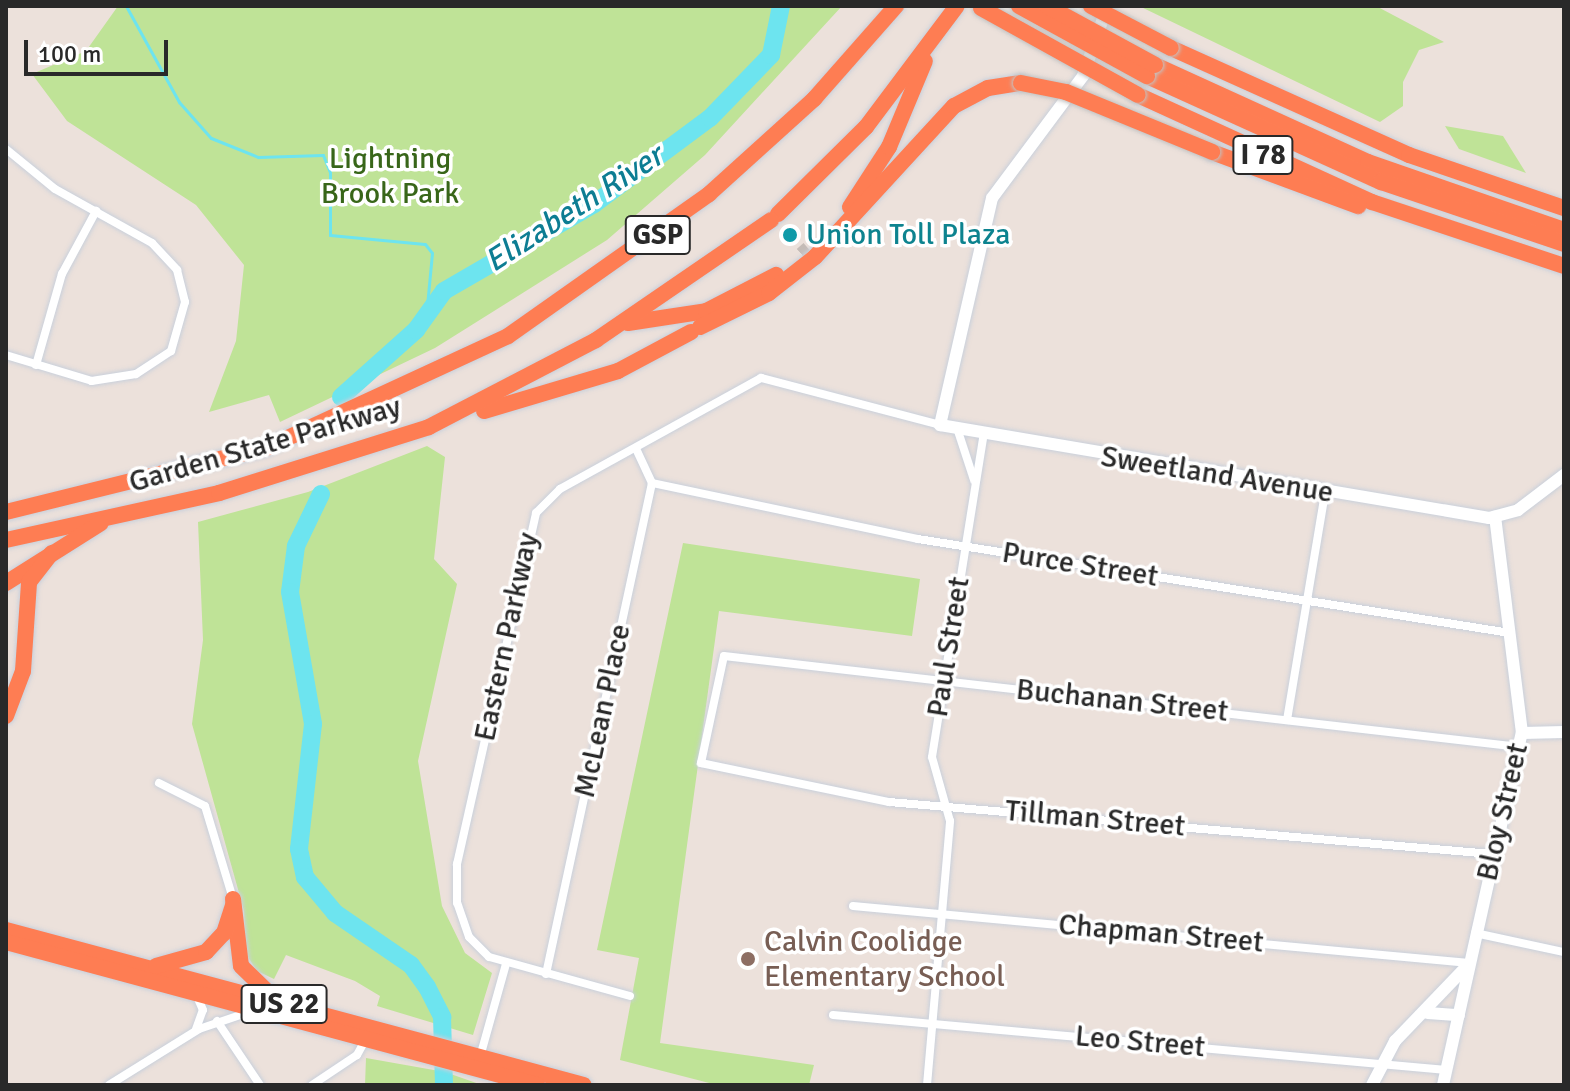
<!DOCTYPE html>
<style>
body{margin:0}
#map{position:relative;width:1570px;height:1091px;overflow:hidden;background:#ece1db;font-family:Signika,sans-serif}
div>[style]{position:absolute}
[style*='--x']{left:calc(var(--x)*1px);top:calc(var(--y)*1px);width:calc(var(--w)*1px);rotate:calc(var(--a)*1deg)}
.green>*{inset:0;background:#bfe397}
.stream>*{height:3px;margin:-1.5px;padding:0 1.5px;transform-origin:1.5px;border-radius:1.5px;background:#6de4ef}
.river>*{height:18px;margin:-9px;padding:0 9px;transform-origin:9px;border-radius:9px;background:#6de4ef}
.highway-tunnel>*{height:16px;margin-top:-8px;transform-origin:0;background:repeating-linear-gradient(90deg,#c5bcb7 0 16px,transparent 0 24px)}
.roads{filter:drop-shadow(0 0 2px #c9d0db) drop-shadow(0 0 2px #c9d0db)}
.street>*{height:8px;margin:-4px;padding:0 4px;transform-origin:4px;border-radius:4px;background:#fff}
.secondary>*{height:12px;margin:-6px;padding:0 6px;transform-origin:6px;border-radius:6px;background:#fff}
.highway>*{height:16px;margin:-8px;padding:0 8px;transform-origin:8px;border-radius:8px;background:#fe7d53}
.bridges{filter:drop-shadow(0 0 2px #c3c3c3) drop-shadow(0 0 2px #c3c3c3)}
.highway-bridge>*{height:16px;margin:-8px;padding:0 8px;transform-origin:8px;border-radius:8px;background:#fe7d53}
.dots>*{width:22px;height:22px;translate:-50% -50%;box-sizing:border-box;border:4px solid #fff;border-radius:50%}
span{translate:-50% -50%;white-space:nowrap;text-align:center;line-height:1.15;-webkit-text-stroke:7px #fff;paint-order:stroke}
.shield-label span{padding:2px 6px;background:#fff;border:2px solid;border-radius:6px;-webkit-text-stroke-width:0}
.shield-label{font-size:28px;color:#292929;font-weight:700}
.park-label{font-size:30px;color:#386619}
.culture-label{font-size:30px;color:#0d838f}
.left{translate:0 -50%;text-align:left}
.street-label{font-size:30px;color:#292929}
.education-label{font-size:30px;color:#785e54}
.water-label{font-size:32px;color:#0d7d93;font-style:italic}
.frame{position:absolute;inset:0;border:8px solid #292929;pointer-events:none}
.scale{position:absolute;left:24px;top:40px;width:144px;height:36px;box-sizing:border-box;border:4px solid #292929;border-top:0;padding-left:10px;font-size:24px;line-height:28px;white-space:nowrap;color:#292929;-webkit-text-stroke:6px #fff;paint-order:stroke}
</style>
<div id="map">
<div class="green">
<i style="clip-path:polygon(118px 6px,842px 6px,705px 155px,607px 240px,435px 348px,280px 422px,269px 395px,209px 412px,236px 341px,244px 265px,196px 205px,67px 121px,32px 74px,86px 51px)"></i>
<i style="clip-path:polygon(1139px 6px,1376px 6px,1444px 42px,1419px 50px,1403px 82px,1403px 106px,1380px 122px)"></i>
<i style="clip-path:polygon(1445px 126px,1503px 136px,1526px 173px,1459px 149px)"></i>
<i style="clip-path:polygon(427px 446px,445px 457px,434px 559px,457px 584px,418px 761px,442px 906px,465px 953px,492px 973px,473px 1035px,377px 1006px,380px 996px,355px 981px,286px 955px,274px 979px,257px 971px,246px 954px,244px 911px,192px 724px,203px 640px,198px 522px,308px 492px)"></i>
<i style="clip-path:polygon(683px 543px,920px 579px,912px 636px,719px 611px,660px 1043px,814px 1065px,809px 1085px,717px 1085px,620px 1060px,639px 958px,597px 950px)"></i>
<i style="clip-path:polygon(366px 1058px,445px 1072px,482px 1085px,365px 1085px)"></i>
</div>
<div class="stream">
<i style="--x:126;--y:6;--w:110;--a:61.1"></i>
<i style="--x:179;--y:102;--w:48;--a:48.4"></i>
<i style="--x:211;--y:138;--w:51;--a:22"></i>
<i style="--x:258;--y:157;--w:65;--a:-1.8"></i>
<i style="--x:323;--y:155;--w:18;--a:68"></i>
<i style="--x:330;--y:172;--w:63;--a:90"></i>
<i style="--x:330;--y:235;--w:95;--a:5.4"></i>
<i style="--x:425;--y:244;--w:11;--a:52"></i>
<i style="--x:432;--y:253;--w:63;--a:95.4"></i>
</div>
<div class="river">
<i style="--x:341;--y:397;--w:101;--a:-41.8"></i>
<i style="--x:416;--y:330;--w:48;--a:-54.3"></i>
<i style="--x:444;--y:291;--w:173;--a:-30.1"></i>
<i style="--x:594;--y:204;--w:144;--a:-36.6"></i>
<i style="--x:710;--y:118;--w:88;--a:-45.9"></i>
<i style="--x:771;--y:55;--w:50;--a:-78.5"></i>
<i style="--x:321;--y:494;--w:58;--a:115.7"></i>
<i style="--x:296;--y:546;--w:46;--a:97.4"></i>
<i style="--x:290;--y:592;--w:134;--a:80.1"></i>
<i style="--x:313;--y:724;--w:126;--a:96.4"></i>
<i style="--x:299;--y:849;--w:29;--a:78"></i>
<i style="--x:305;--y:877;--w:47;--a:50.2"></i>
<i style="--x:335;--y:913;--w:92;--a:34.4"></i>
<i style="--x:411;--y:965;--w:27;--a:54"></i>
<i style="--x:427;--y:987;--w:34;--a:63"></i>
<i style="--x:442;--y:1017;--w:68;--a:88.3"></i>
</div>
<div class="highway-tunnel">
<i style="--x:802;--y:255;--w:9;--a:-41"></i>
</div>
<div class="roads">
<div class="street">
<i style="--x:6;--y:149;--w:63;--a:39.2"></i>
<i style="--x:55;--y:189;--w:111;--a:29.1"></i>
<i style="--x:152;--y:243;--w:37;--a:47"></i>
<i style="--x:177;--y:270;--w:33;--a:76"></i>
<i style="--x:185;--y:302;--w:51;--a:105.9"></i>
<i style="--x:171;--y:351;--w:42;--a:146.7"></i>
<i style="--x:136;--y:374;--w:45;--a:171"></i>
<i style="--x:92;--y:381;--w:90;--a:-163.2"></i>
<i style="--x:36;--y:365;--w:95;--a:-74.1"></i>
<i style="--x:62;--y:274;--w:72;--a:-61.6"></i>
<i style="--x:958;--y:431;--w:52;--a:71.9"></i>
<i style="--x:652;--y:483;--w:272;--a:11.9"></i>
<i style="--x:918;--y:539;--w:599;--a:9.02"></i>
<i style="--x:1287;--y:720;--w:231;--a:-80.5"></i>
<i style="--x:159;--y:783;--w:51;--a:26.6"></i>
<i style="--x:205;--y:806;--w:97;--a:73.2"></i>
<i style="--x:1492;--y:854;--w:605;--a:-175.07"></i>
<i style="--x:889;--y:802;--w:192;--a:-168.3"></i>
<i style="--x:701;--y:763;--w:109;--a:-77.9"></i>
<i style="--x:724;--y:656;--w:801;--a:6.52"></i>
<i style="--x:853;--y:906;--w:619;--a:5.29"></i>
<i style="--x:1475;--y:933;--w:91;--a:12.1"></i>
<i style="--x:546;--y:974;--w:502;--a:-77.82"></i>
<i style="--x:652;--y:483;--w:35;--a:-115"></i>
<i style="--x:630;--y:996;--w:146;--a:-164.5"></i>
<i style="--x:489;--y:957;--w:28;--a:-135"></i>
<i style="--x:469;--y:937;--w:36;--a:-109"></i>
<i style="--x:457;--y:903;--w:39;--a:-90"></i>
<i style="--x:457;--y:864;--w:360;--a:-77.3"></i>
<i style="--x:536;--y:513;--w:34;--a:-45"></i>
<i style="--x:560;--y:489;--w:230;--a:-28.9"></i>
<i style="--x:761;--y:378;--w:185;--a:14.7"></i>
<i style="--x:833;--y:1015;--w:616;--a:5.12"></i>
<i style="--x:217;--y:1021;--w:77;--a:56.1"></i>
<i style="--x:196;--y:1029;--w:20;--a:-70"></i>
<i style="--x:203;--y:1010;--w:17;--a:-114"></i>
<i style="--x:480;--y:1057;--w:97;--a:-74.4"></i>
<i style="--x:109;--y:1085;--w:106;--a:-31.9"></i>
<i style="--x:199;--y:1029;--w:53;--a:-18.8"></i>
<i style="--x:312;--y:1085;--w:54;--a:-33.7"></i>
<i style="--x:357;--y:1055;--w:18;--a:-61"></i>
<i style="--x:927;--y:1085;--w:265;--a:-85"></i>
<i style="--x:950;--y:821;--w:66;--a:-105.7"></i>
<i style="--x:932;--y:757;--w:324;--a:-80.9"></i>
</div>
<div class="secondary">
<i style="--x:1107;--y:7;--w:73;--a:109.2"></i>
<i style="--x:1083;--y:76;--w:152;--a:126.7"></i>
<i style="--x:992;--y:198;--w:233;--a:102.9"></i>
<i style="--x:940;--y:425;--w:557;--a:9.61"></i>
<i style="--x:1489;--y:518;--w:30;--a:-15"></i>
<i style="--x:1518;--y:510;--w:58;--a:-37.3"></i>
<i style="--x:1522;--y:733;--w:42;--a:-1.4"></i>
<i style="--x:1428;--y:1013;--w:31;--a:4"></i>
<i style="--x:1372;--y:1085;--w:50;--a:-62.4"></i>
<i style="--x:1395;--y:1041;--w:103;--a:-46.2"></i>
<i style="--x:1443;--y:1085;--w:361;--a:-77.4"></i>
<i style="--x:1522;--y:733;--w:218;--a:-97.1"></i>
</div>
<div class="highway">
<i style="--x:1171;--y:48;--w:261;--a:24.2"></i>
<i style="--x:1409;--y:155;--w:164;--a:18.9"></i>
<i style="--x:1155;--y:65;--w:234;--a:24.5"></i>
<i style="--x:1368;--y:162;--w:207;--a:19.1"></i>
<i style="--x:1147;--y:76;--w:257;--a:24.4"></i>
<i style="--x:1381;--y:182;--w:193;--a:18.7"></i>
<i style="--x:1138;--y:95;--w:257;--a:24.6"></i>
<i style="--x:1372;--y:202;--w:202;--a:18.4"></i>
<i style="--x:1212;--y:152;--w:156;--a:20.3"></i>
<i style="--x:850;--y:207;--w:72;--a:-57"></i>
<i style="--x:889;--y:147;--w:93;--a:-67.3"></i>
<i style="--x:778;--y:214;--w:124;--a:-44.7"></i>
<i style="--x:866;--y:127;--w:151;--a:-53.1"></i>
<i style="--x:628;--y:323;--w:79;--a:-8.7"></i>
<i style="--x:706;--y:311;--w:79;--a:-27.2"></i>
<i style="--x:700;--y:327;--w:77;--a:-26.2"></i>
<i style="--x:769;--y:293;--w:58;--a:-38"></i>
<i style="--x:815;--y:257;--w:205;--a:-47.4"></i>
<i style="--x:954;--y:106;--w:38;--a:-28"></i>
<i style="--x:988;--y:88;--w:33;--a:-9"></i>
<i style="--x:484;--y:411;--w:140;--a:-16.6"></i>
<i style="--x:618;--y:371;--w:83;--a:-28.1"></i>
<i style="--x:6;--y:512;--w:270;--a:-13.9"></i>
<i style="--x:268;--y:447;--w:264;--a:-24.8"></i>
<i style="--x:508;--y:336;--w:246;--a:-35.2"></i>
<i style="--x:709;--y:194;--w:142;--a:-42.1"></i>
<i style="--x:814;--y:99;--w:124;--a:-48.6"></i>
<i style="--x:6;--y:540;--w:218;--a:-12.4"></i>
<i style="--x:219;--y:493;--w:220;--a:-17.4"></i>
<i style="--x:429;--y:427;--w:188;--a:-27.5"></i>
<i style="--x:596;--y:340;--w:212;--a:-34.4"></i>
<i style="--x:6;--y:583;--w:112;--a:-32.3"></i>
<i style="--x:6;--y:716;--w:48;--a:-69.3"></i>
<i style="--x:23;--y:671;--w:89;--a:-86.1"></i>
<i style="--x:29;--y:582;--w:37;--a:-52"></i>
<i style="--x:233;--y:899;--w:67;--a:83.2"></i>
<i style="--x:241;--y:966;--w:43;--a:44.1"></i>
<i style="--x:6;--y:930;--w:598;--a:15.01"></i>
<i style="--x:6;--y:942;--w:550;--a:15.07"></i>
<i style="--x:156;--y:966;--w:52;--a:-15.6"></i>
<i style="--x:206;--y:952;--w:26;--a:-47"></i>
<i style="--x:224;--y:933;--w:29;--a:-72"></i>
</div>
</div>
<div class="bridges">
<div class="highway-bridge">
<i style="--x:1019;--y:6;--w:146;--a:28.7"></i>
<i style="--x:1047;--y:6;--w:123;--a:28.6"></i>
<i style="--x:1091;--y:6;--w:90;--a:27.7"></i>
<i style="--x:981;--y:8;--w:179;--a:29"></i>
<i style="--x:1021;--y:83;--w:46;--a:11.3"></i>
<i style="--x:1066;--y:92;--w:158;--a:22.3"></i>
</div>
</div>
<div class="dots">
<i style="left:790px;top:235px;background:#0f9aa8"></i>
<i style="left:748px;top:959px;background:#8d6e63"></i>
</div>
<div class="shield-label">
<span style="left:1263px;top:155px">I 78</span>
<span style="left:658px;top:235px">GSP</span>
<span style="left:284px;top:1004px">US 22</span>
</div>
<div class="park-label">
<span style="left:390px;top:176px">Lightning<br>Brook Park</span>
</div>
<div class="culture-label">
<span class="left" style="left:806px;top:235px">Union Toll Plaza</span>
</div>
<div class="street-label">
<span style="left:265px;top:445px;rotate:-16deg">Garden State Parkway</span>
<span style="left:1217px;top:475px;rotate:9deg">Sweetland Avenue</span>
<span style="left:1080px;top:565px;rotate:9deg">Purce Street</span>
<span style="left:507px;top:637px;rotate:-78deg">Eastern Parkway</span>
<span style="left:949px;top:647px;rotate:-81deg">Paul Street</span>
<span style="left:1122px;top:701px;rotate:6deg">Buchanan Street</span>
<span style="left:603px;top:711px;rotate:-78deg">McLean Place</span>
<span style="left:1503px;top:812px;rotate:-77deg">Bloy Street</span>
<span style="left:1095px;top:819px;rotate:5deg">Tillman Street</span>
<span style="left:1161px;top:934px;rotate:5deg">Chapman Street</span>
<span style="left:1140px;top:1042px;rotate:5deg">Leo Street</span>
</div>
<div class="education-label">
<span class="left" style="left:764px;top:959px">Calvin Coolidge<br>Elementary School</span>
</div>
<div class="water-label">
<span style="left:574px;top:209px;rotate:-33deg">Elizabeth River</span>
</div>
<div class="frame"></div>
<div class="scale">100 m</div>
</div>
